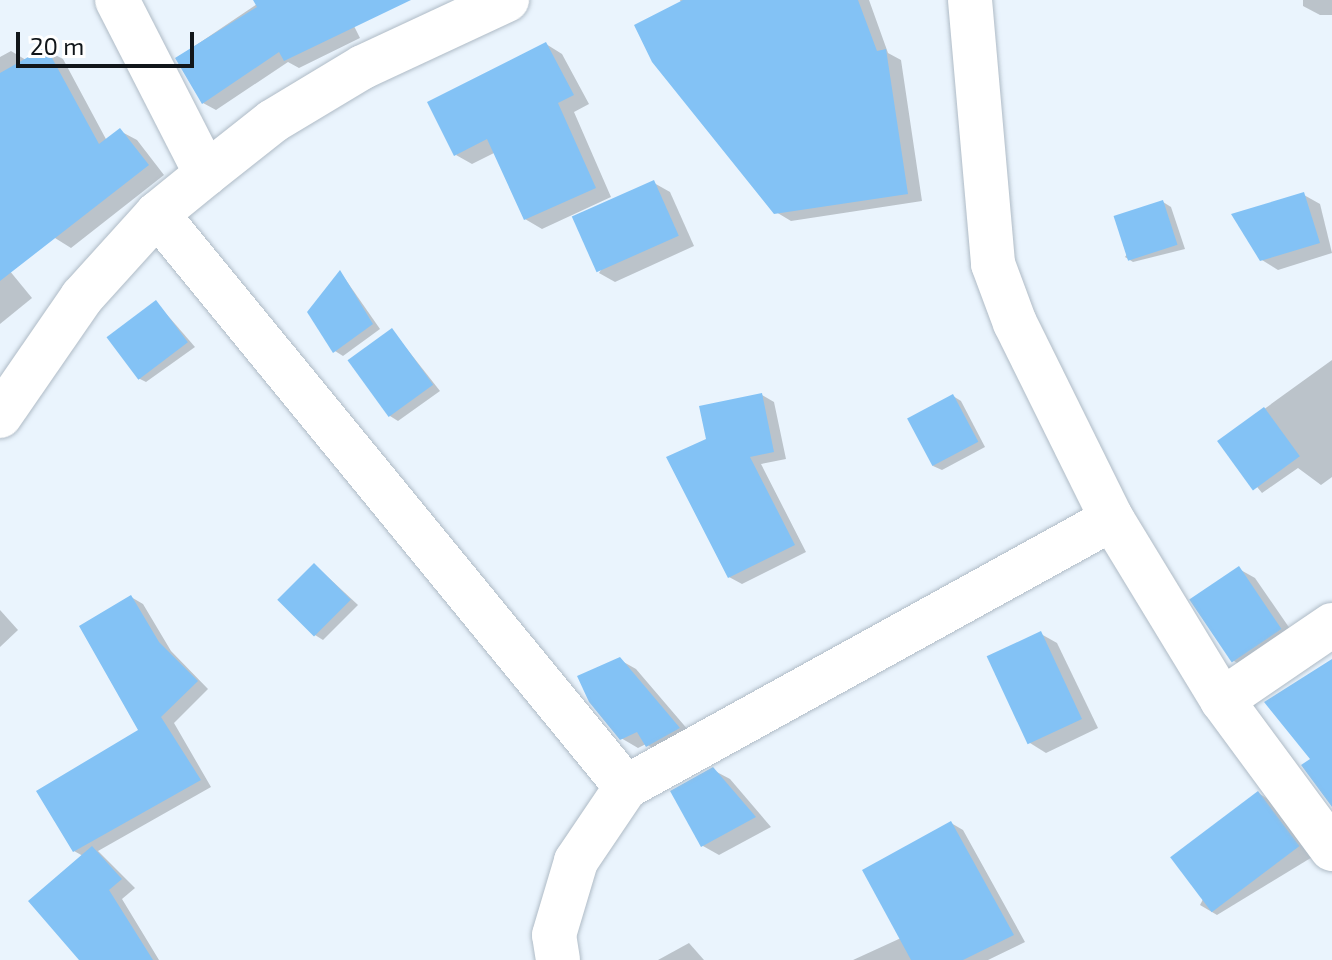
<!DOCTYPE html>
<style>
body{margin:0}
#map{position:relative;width:1332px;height:960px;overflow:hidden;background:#eaf4fd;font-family:"Exo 2",sans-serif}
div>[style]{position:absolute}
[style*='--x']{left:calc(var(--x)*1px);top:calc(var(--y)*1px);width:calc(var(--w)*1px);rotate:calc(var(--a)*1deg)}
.shadow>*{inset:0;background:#0003}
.building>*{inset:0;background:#83c2f5;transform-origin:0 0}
.roads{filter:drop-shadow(0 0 2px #afbbc6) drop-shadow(0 0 2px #afbbc6)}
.street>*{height:44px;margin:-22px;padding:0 22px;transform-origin:22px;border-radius:22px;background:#fff}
span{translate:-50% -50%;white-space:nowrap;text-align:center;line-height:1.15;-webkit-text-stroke:6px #fff;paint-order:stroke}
.scale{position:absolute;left:16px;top:32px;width:178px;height:36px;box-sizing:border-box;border:4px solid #11161a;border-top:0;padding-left:10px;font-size:24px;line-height:28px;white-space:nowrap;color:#11161a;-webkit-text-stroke:6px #fff;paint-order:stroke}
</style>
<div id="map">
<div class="shadow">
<i style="clip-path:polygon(263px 0,341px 0,360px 38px,299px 68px,288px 62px,216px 110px,203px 103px,177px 58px)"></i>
<i style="clip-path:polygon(680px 0,869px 0,888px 53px,901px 60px,922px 201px,791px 221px,776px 212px)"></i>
<i style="clip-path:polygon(1303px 0,1332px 0,1332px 15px,1320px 15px,1303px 6px)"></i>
<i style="clip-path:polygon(546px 44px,562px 54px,589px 104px,574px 112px,611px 197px,542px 229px,525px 219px,496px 152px,472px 164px,456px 155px)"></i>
<i style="clip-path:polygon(46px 50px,63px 59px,107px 141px,120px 131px,137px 140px,164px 175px,71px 248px,55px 238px,0 138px,0 57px,11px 51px,26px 60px)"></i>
<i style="clip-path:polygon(654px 183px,670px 192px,694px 246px,615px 282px,599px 273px)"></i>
<i style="clip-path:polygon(1304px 195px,1320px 204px,1332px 253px,1278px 270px,1262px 260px)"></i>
<i style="clip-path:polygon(1163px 202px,1171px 207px,1185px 249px,1133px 262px,1125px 257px)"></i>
<i style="clip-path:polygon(0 259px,32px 298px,0 324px)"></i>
<i style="clip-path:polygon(341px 273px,380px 329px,343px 356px,335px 351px)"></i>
<i style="clip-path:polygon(156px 302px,195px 347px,146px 382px,138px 378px)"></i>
<i style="clip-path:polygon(392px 330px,440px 391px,398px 421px,390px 416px)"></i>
<i style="clip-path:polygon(1332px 360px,1332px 477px,1321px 485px,1298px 468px,1262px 493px,1220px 441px)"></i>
<i style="clip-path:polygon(762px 395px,774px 402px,786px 459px,761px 464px,806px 552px,742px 584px,729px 577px,708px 440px)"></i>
<i style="clip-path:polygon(953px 396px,961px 401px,985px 447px,942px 470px,933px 466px)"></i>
<i style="clip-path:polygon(315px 565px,358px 605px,323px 640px,315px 635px)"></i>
<i style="clip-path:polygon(1239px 569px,1255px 578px,1297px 639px,1250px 671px,1234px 661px)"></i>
<i style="clip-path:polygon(131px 597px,143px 604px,171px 651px,208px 689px,174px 723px,211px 787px,98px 851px,135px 888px,122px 899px,159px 960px,82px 960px,83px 856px,74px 851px,141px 731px)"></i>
<i style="clip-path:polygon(0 610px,18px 630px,0 647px)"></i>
<i style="clip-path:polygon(1041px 634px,1057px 643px,1098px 728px,1046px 753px,1030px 743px)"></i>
<i style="clip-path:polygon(620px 660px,636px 669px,695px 738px,664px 755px,646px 744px,638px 748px,621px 738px)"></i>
<i style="clip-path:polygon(713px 770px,730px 779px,771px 827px,719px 855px,703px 846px)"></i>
<i style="clip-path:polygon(1258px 793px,1275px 803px,1314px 856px,1217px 915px,1200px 905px)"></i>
<i style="clip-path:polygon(951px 823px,963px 830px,1025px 942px,988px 960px,853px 960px,901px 938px)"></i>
<i style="clip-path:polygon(689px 943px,704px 960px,658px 960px)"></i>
</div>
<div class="building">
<i style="clip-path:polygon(253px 0,411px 0,284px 61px,279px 52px,202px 104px,175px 58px,257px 7px)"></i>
<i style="clip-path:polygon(683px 0,858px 0,877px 51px,886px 49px,908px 194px,774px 214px,652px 62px,634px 25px)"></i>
<i style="clip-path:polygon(546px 42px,574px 95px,558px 103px,596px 188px,524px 220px,487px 139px,454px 156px,427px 102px)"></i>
<i style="clip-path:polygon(46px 47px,99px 144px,120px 128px,149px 165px,0 281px,0 73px)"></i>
<i style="left:654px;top:180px;width:61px;height:90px;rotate:66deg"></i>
<i style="clip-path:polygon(1304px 192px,1320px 243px,1260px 261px,1231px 214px)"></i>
<i style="left:1163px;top:200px;width:47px;height:52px;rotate:72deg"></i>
<i style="clip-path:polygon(340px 270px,373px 324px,333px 353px,307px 312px)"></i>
<i style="left:156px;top:300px;width:53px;height:62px;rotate:53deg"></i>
<i style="left:392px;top:328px;width:70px;height:55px;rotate:54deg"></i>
<i style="clip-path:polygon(762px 393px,774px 452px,750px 457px,795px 545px,728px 578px,666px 457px,706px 439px,699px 406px)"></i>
<i style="left:953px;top:394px;width:54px;height:52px;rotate:62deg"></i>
<i style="left:1264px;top:407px;width:61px;height:58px;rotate:54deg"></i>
<i style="left:314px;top:563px;width:52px;height:52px;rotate:45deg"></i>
<i style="left:1239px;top:566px;width:76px;height:60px;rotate:56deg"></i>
<i style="clip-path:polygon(131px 595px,159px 642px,198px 681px,161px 717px,201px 780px,73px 852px,36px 791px,138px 730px,79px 626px)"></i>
<i style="left:1041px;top:631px;width:97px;height:60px;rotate:65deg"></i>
<i style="clip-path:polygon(620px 657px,680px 728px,646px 747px,637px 732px,620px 740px,589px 702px,577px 676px)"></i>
<i style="clip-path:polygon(1332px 659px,1332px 807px,1301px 765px,1310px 759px,1264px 702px)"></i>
<i style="clip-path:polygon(713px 767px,756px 817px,701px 847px,670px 791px)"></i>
<i style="left:1258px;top:791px;width:69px;height:110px;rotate:53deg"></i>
<i style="clip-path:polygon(951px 821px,1014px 935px,963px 960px,911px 960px,862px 870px)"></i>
<i style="clip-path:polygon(92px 846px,122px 879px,109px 890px,153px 960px,79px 960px,28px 901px)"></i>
</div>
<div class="roads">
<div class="street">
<i style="--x:117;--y:0;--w:195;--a:62.9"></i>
<i style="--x:970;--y:0;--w:265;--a:85"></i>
<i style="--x:993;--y:264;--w:63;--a:69.6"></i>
<i style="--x:1015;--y:323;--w:219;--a:63.7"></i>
<i style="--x:1112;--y:519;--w:212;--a:58.7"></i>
<i style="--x:1222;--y:700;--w:185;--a:53.6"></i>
<i style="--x:157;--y:214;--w:740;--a:50.7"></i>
<i style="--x:0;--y:416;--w:145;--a:-55.4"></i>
<i style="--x:82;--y:297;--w:112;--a:-47.9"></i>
<i style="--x:157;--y:214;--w:63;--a:-39.2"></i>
<i style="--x:206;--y:174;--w:85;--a:-38.3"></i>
<i style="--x:273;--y:121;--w:105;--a:-31"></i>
<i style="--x:363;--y:67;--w:159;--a:-25"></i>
<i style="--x:1222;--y:700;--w:133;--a:-34.3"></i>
<i style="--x:558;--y:960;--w:25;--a:-99"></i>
<i style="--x:554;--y:935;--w:77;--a:-73.4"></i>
<i style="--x:576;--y:861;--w:89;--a:-56"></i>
<i style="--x:626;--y:787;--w:555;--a:-28.87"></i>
</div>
</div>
<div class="scale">20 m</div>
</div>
